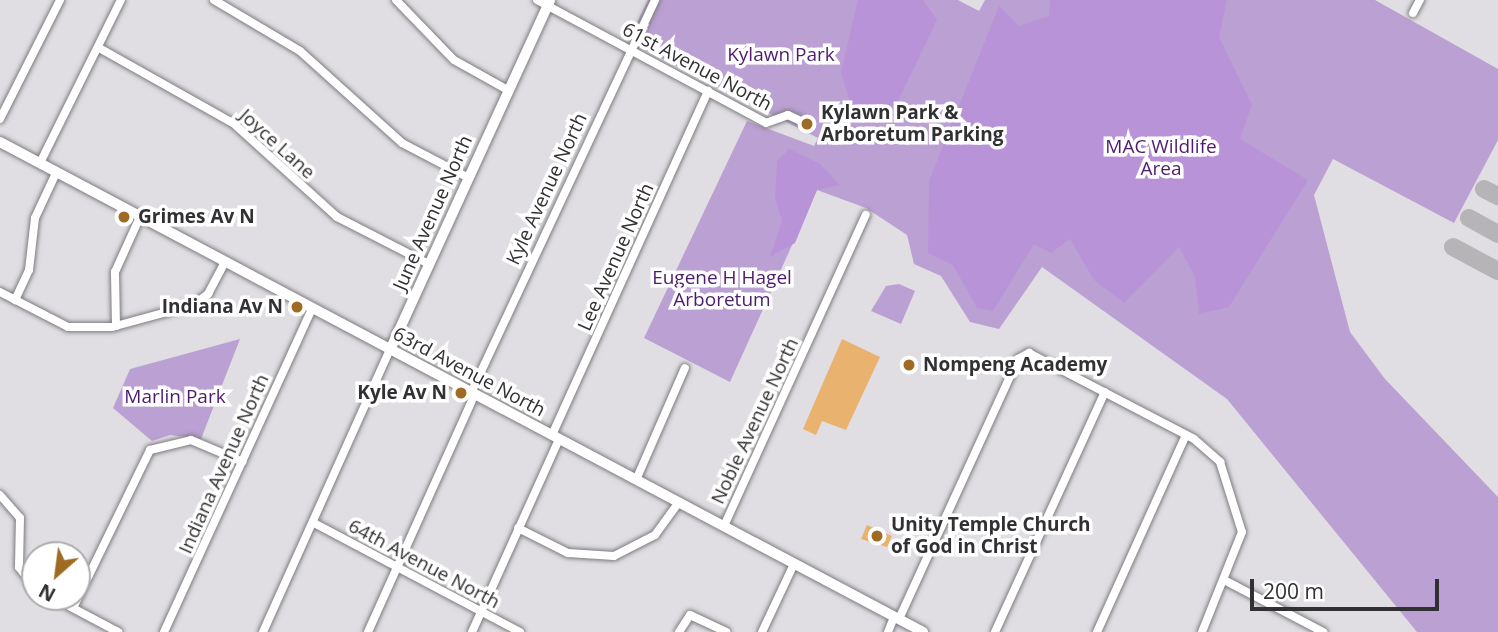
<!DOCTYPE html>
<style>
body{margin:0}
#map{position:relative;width:1498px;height:632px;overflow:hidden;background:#e0dee2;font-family:"Open Sans",sans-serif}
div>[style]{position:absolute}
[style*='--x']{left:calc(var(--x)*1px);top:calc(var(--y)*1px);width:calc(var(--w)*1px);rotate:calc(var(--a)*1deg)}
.green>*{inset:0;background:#bba0d3}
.water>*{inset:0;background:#b993d8}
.taxiway>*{height:18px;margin:-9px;padding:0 9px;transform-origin:9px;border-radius:9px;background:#b6b4b7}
.building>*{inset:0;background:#e9b26e}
.roads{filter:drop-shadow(0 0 2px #7e7c80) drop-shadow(0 0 2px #7e7c80)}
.street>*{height:8px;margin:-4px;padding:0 4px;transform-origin:4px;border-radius:4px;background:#fff}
.secondary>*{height:10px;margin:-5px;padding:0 5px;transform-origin:5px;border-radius:5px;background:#fff}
.dots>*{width:19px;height:19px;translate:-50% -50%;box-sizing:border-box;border:4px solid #fff;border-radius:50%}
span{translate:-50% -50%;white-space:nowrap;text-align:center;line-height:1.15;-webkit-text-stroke:7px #fff;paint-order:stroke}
.park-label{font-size:19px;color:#4e1c6d}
.street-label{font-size:19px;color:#313032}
.poi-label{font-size:19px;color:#313032;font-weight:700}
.left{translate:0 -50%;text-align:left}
.right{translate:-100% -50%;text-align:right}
.north{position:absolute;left:21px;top:541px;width:70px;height:70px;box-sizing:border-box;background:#fff;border:2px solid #adacad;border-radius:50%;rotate:208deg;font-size:19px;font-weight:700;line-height:28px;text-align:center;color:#313032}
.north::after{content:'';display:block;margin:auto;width:24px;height:32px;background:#9f6b22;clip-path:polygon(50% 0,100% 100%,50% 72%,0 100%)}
.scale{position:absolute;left:1250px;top:579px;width:189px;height:32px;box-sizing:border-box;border:4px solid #313032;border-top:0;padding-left:9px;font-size:21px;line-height:24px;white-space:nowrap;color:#313032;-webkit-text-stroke:5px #fff;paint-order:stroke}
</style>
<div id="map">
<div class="green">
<i style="clip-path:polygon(648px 0,958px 0,979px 11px,985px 0,1375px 0,1498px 69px,1498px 140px,1454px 223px,1333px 159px,1314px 195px,1350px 332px,1385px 379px,1498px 497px,1498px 632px,1417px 632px,1227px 399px,1042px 267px,999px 329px,970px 322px,941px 276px,914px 264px,907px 235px,866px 208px,817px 190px,730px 382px,644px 338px,747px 121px,814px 146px,818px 138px,636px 45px,630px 37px)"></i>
<i style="clip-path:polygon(899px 284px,915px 291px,901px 324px,871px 311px,886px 286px)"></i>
<i style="clip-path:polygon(240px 339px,201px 439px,170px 435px,152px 441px,113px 408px,130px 369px)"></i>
</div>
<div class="water">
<i style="clip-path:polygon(858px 0,923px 0,937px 20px,896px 105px,853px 112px,841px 72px)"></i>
<i style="clip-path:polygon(1050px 0,1227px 0,1219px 37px,1252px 105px,1240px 139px,1308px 180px,1229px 307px,1199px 314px,1195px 277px,1179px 247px,1124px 303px,1094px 280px,1070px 239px,1051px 253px,1034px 244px,993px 311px,977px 308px,953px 265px,928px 253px,929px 181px,999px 6px,1019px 26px,1049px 16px)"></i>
<i style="clip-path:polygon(789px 149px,820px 164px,840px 185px,817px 190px,795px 243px,770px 257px,782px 221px,775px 198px,777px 161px)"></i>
</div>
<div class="taxiway">
<i style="--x:1484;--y:189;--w:16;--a:27"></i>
<i style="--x:1469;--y:218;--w:33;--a:29"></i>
<i style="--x:1453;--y:247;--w:51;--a:28.1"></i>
</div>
<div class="building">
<i style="clip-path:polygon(842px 339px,880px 357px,846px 430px,822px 421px,816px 435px,803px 429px)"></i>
<i style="clip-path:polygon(867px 525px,892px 536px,887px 547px,861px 539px)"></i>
</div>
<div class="roads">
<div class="street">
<i style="--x:214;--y:0;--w:100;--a:30.7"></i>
<i style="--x:300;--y:51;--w:137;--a:42"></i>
<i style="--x:402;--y:143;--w:76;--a:27.6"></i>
<i style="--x:396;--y:0;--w:83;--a:46"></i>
<i style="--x:454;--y:60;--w:62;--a:29.1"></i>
<i style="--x:537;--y:0;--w:260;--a:28.2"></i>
<i style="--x:766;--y:123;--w:23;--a:-20"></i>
<i style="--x:788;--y:115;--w:19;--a:25"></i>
<i style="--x:1413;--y:13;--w:15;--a:-62"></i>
<i style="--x:101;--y:49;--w:151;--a:29.3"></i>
<i style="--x:233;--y:123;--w:140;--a:42.1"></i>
<i style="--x:337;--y:217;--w:103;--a:27.1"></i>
<i style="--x:0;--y:119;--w:133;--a:-63.2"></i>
<i style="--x:40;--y:163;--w:182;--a:-63.6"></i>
<i style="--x:0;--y:292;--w:76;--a:27.2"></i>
<i style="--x:68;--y:327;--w:44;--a:0"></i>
<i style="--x:112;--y:327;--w:84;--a:-15.2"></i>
<i style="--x:193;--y:305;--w:19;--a:-36"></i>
<i style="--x:208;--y:294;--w:36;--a:-62"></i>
<i style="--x:15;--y:300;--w:33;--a:-65"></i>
<i style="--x:29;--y:270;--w:52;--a:-83.4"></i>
<i style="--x:35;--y:218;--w:50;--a:-65"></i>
<i style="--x:116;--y:326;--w:54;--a:-91.1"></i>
<i style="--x:115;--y:272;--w:60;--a:-65.6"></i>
<i style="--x:471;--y:393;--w:434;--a:-64.9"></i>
<i style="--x:552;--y:435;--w:378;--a:-65.6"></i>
<i style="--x:636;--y:480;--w:122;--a:-66.4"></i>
<i style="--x:0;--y:495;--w:30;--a:49"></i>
<i style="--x:20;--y:518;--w:49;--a:91.2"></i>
<i style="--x:19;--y:567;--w:26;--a:53"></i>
<i style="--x:314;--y:523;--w:233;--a:27.9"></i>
<i style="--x:724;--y:526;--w:342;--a:-65.5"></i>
<i style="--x:518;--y:528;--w:56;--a:26.6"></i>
<i style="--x:568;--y:553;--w:46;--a:3.7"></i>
<i style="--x:614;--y:556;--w:46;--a:-27.1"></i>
<i style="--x:655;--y:535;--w:41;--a:-54"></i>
<i style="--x:1226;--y:581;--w:110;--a:27.7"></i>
<i style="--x:52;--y:597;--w:75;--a:27.9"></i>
<i style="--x:73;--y:608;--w:176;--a:-64"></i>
<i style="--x:150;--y:450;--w:42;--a:-13.7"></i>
<i style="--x:191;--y:440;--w:56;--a:22.9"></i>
<i style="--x:899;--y:619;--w:286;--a:-65.4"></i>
<i style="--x:1018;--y:359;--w:13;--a:-29"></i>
<i style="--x:1029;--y:353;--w:186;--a:27.5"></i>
<i style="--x:1194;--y:439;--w:35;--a:41"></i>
<i style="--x:1220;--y:462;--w:73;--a:72.6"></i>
<i style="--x:1242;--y:532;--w:108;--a:111.8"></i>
<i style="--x:164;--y:632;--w:356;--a:-65.4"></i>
<i style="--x:263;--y:632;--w:309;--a:-65.8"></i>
<i style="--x:368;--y:632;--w:261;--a:-65.8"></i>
<i style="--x:472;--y:632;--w:212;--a:-65.7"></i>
<i style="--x:679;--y:632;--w:20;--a:-57"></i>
<i style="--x:690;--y:615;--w:40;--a:25"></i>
<i style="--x:762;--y:632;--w:75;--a:-64.8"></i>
<i style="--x:888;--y:632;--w:16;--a:-68"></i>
<i style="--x:995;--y:632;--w:264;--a:-65.4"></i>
<i style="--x:1097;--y:632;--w:216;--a:-65.7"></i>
</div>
<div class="secondary">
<i style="--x:0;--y:142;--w:1045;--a:27.96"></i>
<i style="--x:390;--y:350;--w:385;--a:-65.4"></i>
</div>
</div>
<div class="dots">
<i style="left:807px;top:124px;background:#9f6b22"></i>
<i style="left:124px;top:217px;background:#9f6b22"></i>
<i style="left:297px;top:307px;background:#9f6b22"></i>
<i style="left:909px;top:365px;background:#9f6b22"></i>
<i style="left:461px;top:393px;background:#9f6b22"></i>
<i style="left:877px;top:536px;background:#9f6b22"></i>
</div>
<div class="park-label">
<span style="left:781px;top:55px">Kylawn Park</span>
<span style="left:1161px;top:158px">MAC Wildlife<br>Area</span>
<span style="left:722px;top:289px">Eugene H Hagel<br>Arboretum</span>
<span style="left:175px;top:397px">Marlin Park</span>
</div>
<div class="street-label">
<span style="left:697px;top:67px;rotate:28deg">61st Avenue North</span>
<span style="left:277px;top:144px;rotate:42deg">Joyce Lane</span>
<span style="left:547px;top:189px;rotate:-65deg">Kyle Avenue North</span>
<span style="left:433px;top:213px;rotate:-66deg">June Avenue North</span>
<span style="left:616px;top:257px;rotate:-66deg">Lee Avenue North</span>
<span style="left:469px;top:372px;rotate:28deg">63rd Avenue North</span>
<span style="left:755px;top:421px;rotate:-65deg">Noble Avenue North</span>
<span style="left:224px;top:464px;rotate:-66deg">Indiana Avenue North</span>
<span style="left:424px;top:564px;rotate:28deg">64th Avenue North</span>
</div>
<div class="poi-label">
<span class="left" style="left:821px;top:124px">Kylawn Park &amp;<br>Arboretum Parking</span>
<span class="left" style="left:138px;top:217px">Grimes Av N</span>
<span class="right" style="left:283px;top:307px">Indiana Av N</span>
<span class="left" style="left:923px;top:365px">Nompeng Academy</span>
<span class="right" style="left:447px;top:393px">Kyle Av N</span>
<span class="left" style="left:891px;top:536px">Unity Temple Church<br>of God in Christ</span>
</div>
<div class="north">N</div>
<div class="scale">200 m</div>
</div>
